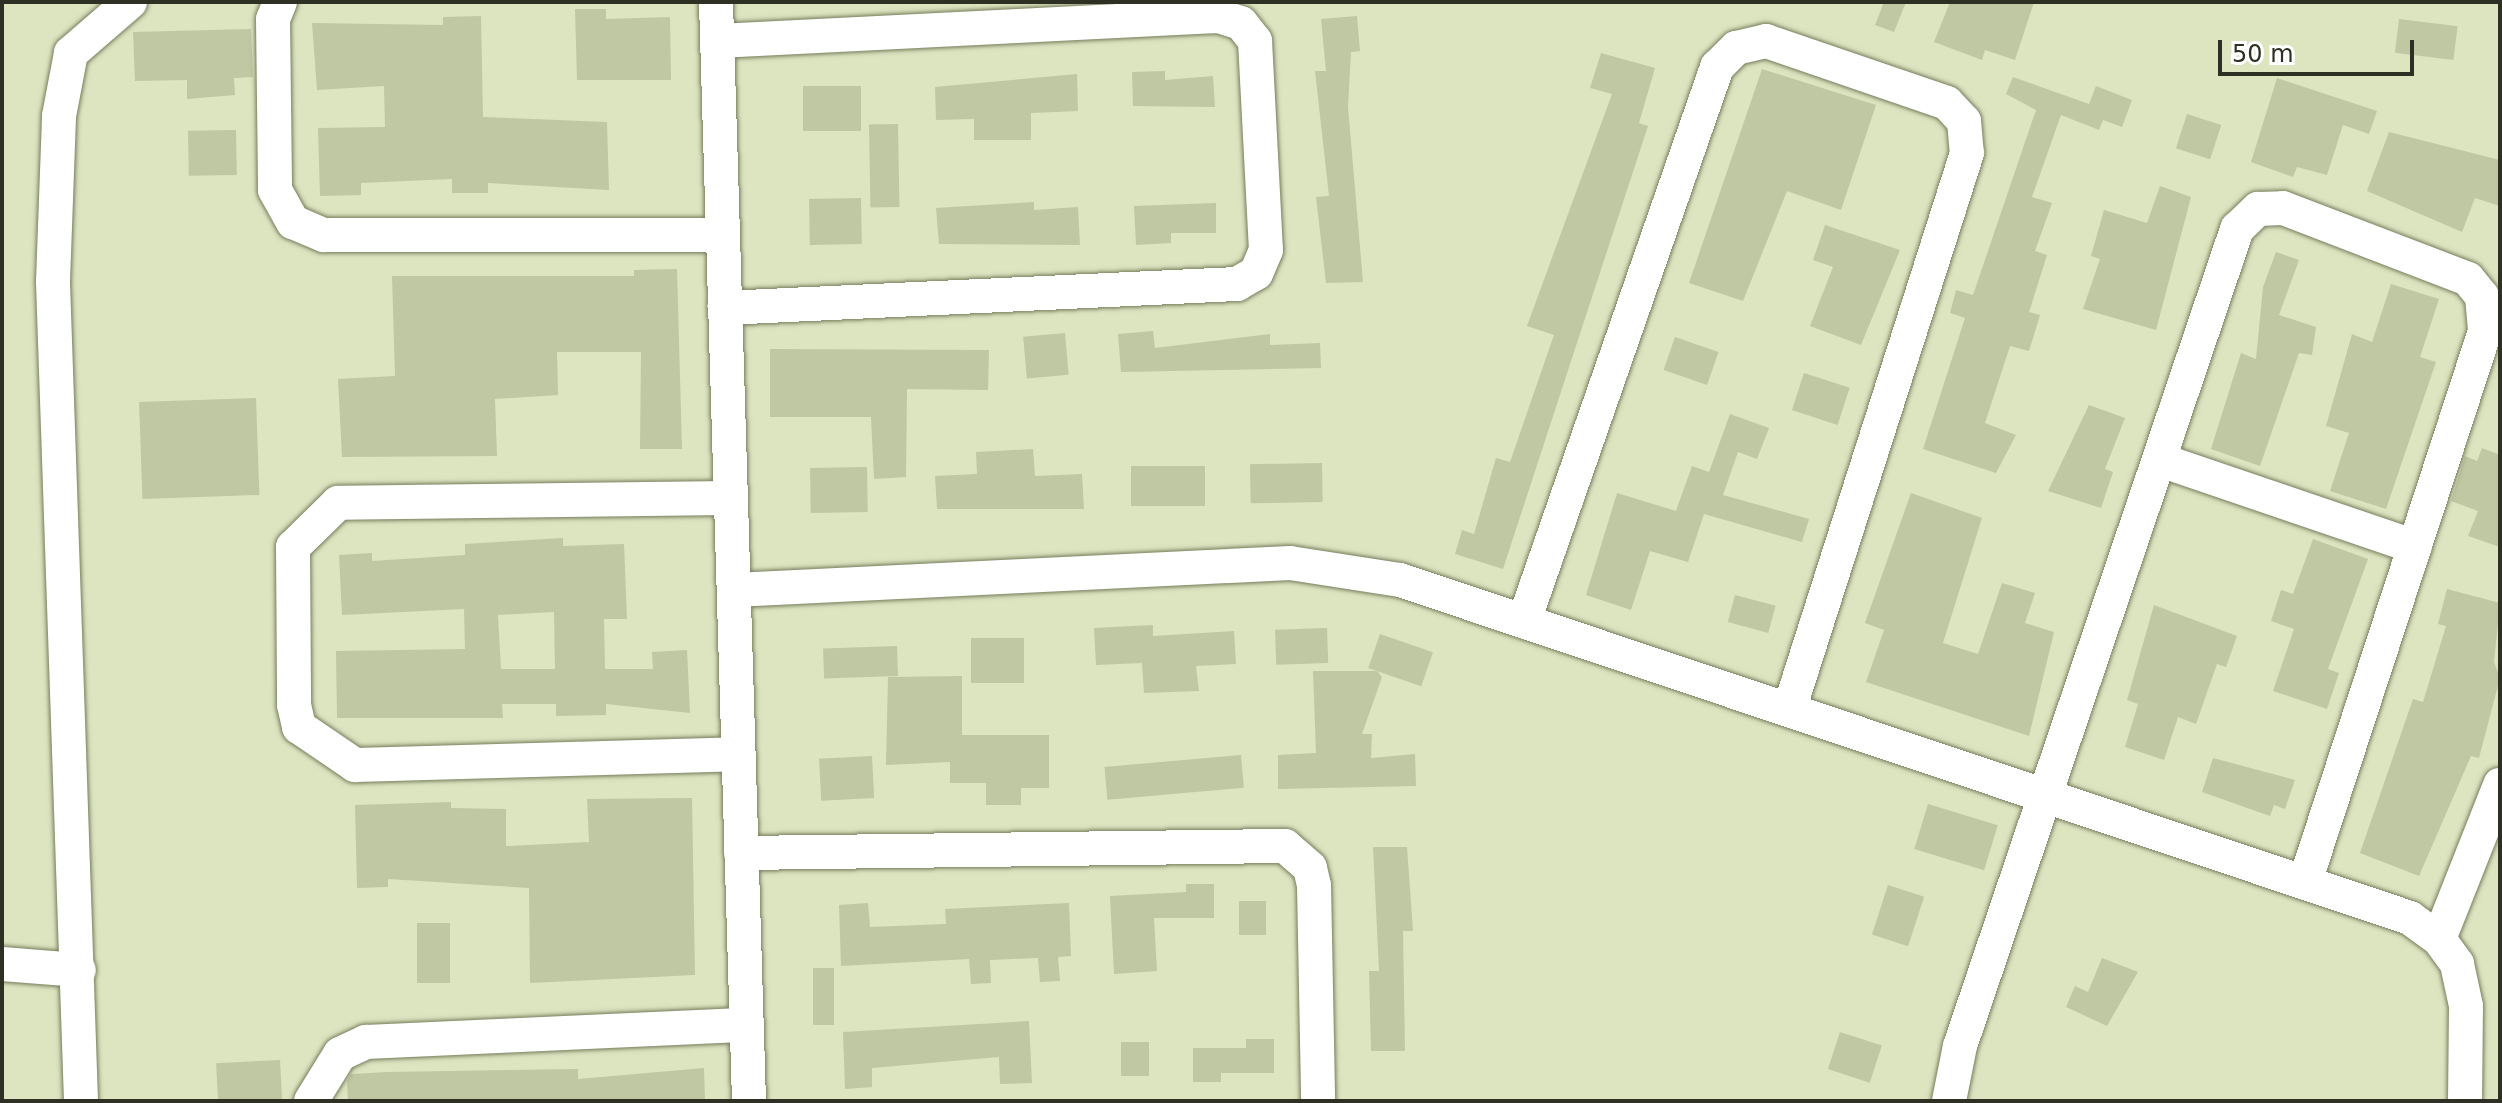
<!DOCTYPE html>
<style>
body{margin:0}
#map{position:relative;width:2502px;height:1103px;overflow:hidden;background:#dce4c0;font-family:"DejaVu Sans",sans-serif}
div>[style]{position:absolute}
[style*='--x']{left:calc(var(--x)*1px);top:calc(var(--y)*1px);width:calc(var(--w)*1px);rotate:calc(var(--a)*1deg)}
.building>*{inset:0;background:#bfc7a3;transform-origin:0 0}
.roads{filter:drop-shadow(0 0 2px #767d5c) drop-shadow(0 0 2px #767d5c)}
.minor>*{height:34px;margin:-17px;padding:0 17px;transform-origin:17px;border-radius:17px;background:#fff}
span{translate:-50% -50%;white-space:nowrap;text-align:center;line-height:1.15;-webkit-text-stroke:8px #fff;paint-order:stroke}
.frame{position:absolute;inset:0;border:4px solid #2d3022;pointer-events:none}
.scale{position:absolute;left:2218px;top:40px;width:196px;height:36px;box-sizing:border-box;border:4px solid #2d3022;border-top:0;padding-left:10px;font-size:24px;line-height:28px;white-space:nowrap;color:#2d3022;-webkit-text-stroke:6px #fff;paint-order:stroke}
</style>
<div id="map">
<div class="building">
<i style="clip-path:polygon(1884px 2px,1906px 2px,1894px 32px,1875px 25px)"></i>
<i style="clip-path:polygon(1950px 2px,2034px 2px,2015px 60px,1985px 50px,1982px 60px,1934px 42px)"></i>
<i style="clip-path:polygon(575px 9px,606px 9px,606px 19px,670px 17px,671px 80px,577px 80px)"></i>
<i style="clip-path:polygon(481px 16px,483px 117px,607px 122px,609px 190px,488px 183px,488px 193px,452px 193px,452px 179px,361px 183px,361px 195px,320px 196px,318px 128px,385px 127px,384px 86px,317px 90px,312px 23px,443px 25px,443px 17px)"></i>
<i style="clip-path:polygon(1357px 16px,1360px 51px,1351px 52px,1348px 107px,1363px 282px,1326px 283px,1316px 197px,1329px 196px,1315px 71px,1326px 71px,1321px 19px)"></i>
<i style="left:2399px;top:19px;width:59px;height:34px;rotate:7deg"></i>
<i style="clip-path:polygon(251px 29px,253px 77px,234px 78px,235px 95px,187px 99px,187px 80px,135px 81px,133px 32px)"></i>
<i style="clip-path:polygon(1601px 53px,1655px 68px,1639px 123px,1648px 126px,1503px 569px,1455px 554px,1462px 530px,1474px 534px,1496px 458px,1510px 462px,1554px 335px,1527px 326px,1612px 94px,1590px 88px)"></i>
<i style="clip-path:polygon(1762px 69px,1876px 105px,1841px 210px,1787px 191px,1743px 301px,1689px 283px)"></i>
<i style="clip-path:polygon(1165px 71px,1165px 80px,1213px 76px,1215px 107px,1133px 106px,1132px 72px)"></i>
<i style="clip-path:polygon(1077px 74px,1078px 111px,1031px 113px,1031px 140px,974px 140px,974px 119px,936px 120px,935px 87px)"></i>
<i style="clip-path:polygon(2013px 77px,2089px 104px,2096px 86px,2132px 100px,2122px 127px,2103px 120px,2099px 130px,2061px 115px,2032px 197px,2052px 203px,2035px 251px,2047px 255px,2029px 312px,2040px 315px,2029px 351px,2010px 346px,1985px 423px,2016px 435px,1996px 473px,1923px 449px,1965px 318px,1950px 313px,1956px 290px,1973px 295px,2036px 110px,2006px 94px)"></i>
<i style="clip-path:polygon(2277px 78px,2377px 111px,2369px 134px,2343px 125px,2327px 175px,2297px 167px,2293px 177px,2251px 162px)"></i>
<i style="left:861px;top:86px;width:45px;height:58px;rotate:90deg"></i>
<i style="left:2187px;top:114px;width:36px;height:36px;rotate:18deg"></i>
<i style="left:898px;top:124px;width:83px;height:29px;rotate:89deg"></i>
<i style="left:236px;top:130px;width:45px;height:48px;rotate:89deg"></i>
<i style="clip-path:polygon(2389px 132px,2500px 160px,2500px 206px,2475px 198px,2462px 232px,2367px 191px)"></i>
<i style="clip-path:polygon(2160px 186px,2191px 197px,2156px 330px,2083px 309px,2100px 259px,2091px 256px,2104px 210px,2147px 223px)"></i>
<i style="left:861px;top:198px;width:46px;height:52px;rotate:89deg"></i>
<i style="clip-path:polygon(1034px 202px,1034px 210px,1078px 207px,1080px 245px,939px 244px,936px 208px)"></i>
<i style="clip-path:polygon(1216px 203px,1216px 233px,1171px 233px,1171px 243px,1136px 245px,1134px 206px)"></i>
<i style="clip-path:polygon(1825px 225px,1900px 250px,1861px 345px,1810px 326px,1833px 267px,1813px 260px)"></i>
<i style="clip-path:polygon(2276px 252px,2299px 260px,2279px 315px,2316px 327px,2312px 355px,2299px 353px,2260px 466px,2211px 449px,2241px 353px,2256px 359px,2263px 287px)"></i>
<i style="clip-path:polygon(677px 269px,682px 449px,640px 449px,641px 352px,557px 352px,558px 395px,495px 399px,497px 456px,342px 457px,338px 379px,395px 376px,392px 276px,634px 276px,634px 270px)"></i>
<i style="clip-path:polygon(2391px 284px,2439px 299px,2420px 357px,2436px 362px,2386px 509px,2330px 491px,2349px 433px,2326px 426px,2352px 334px,2372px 342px)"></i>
<i style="clip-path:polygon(1153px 331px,1155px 348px,1270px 334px,1270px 345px,1320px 343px,1321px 368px,1121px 372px,1118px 334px)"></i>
<i style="left:1065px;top:333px;width:42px;height:42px;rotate:85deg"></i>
<i style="left:1675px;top:337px;width:46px;height:35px;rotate:19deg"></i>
<i style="clip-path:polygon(770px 349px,989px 350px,988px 390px,907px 389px,906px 477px,874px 479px,871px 417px,770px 417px)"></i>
<i style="left:1804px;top:373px;width:48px;height:39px;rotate:18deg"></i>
<i style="left:256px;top:398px;width:97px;height:117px;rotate:88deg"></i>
<i style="clip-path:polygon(2089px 405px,2125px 418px,2105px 469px,2113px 472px,2101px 508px,2048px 491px)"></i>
<i style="clip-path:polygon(1730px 414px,1769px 428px,1757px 459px,1738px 452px,1723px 495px,1809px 519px,1802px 542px,1704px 514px,1688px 562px,1650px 551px,1631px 610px,1586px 595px,1617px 493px,1676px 511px,1692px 466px,1709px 472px)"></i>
<i style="clip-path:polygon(2482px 448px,2500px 455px,2500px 547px,2468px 536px,2478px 511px,2451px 501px,2465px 456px,2477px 461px)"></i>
<i style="clip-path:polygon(1033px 449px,1035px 476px,1082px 474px,1084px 509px,937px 509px,935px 476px,977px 474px,976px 452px)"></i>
<i style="left:1322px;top:463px;width:39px;height:72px;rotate:89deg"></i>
<i style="left:1205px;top:466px;width:40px;height:74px;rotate:90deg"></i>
<i style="left:867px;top:467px;width:45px;height:57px;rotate:89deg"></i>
<i style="clip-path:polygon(1911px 493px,1982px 518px,1943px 643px,1978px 654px,2002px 583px,2035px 593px,2025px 623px,2054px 632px,2029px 736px,1866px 682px,1884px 630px,1865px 623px)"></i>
<i style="clip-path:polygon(evenodd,563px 538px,563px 546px,624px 544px,627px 619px,604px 619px,605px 669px,653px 669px,652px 652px,687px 650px,690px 713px,606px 704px,606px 715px,556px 716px,556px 704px,502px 704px,503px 718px,337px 718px,336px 651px,465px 649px,464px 609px,342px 615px,339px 555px,372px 553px,372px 561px,465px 555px,465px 544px,563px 538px,554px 612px,555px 669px,501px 669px,498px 615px,554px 612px)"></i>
<i style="clip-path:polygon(2313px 539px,2368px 559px,2328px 669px,2339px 673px,2327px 709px,2273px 691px,2294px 629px,2271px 621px,2281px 590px,2293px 594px)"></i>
<i style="clip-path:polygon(2447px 589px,2500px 603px,2494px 662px,2500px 678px,2479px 758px,2471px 756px,2419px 876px,2360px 853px,2413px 699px,2423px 702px,2446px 626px,2438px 624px)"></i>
<i style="left:1735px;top:595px;width:42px;height:28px;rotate:15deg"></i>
<i style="clip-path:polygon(2154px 605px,2237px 636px,2226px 667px,2217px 664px,2196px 724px,2178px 717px,2164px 760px,2125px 747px,2138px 704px,2127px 700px)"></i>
<i style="clip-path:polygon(1153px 625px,1153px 636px,1234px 631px,1236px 664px,1196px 666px,1199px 691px,1144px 693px,1142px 663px,1096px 665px,1094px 628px)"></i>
<i style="left:1327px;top:628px;width:35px;height:52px;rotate:88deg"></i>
<i style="left:1380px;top:634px;width:56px;height:36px;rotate:19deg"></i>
<i style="left:971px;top:638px;width:53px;height:45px"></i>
<i style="left:897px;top:646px;width:30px;height:74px;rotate:88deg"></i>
<i style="clip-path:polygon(1313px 671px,1377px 671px,1382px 677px,1362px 734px,1372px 734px,1371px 758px,1415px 754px,1416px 786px,1278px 789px,1278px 755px,1316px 753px)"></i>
<i style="clip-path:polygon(962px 676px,962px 735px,1049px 735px,1049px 788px,1021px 788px,1021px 805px,986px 805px,986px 783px,950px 783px,950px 762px,886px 765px,888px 677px)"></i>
<i style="left:1241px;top:755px;width:33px;height:137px;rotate:85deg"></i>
<i style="left:872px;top:756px;width:42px;height:53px;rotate:87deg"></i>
<i style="clip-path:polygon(2213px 758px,2295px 780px,2285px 809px,2274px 805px,2270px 816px,2202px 792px)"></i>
<i style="clip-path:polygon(692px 798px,695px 975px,530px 983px,529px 888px,388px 879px,388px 887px,357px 888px,355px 805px,451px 802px,451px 808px,506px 809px,506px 846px,589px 842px,587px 799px)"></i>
<i style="left:1928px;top:804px;width:73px;height:47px;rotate:17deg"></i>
<i style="clip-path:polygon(1373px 847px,1407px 847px,1413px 931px,1403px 931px,1405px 1051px,1371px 1051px,1369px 971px,1379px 971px)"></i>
<i style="clip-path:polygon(1186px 884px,1214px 884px,1214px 918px,1154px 918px,1157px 971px,1114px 974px,1110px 896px,1186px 892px)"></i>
<i style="left:1888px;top:885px;width:38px;height:52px;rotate:18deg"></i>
<i style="left:1239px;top:901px;width:27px;height:34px"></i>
<i style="clip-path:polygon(868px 903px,870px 927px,946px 924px,945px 909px,1069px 903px,1071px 956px,1058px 957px,1060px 981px,1040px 982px,1038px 958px,990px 960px,991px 983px,971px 984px,969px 959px,841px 966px,839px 905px)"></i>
<i style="left:417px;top:923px;width:33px;height:60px"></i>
<i style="clip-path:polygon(2102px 958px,2138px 972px,2107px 1026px,2066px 1007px,2075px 986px,2088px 992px)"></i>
<i style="left:813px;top:968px;width:21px;height:57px"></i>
<i style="clip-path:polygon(1029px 1021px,1032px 1083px,1000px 1084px,999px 1057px,872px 1068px,872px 1087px,845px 1089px,843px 1032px)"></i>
<i style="left:1840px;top:1032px;width:44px;height:39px;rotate:18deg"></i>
<i style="clip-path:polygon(1246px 1039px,1274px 1039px,1274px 1073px,1221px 1073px,1221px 1082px,1193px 1082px,1193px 1048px,1246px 1048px)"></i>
<i style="left:1121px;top:1042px;width:28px;height:34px"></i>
<i style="left:280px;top:1060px;width:41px;height:64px;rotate:87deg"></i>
<i style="clip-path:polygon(704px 1068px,705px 1101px,348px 1101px,347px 1081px,351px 1074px,388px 1072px,578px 1069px,578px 1079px)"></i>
</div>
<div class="roads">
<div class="minor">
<i style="--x:280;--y:2;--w:18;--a:112"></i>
<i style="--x:273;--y:19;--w:171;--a:89.3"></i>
<i style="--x:275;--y:190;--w:37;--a:61"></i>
<i style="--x:293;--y:222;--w:34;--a:23"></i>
<i style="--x:324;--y:235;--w:399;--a:0"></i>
<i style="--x:716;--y:2;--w:1099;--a:88.28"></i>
<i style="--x:718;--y:41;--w:502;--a:-2.86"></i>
<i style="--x:1219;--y:16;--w:23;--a:18"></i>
<i style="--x:1241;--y:23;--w:23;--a:52"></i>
<i style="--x:1255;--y:41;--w:209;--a:87"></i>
<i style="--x:1266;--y:250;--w:25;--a:113"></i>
<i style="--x:1256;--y:273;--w:22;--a:150"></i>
<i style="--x:1237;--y:284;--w:513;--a:177.32"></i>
<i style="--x:2160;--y:460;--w:269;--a:18.8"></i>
<i style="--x:731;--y:498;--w:393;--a:179.3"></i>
<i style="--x:338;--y:503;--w:63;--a:135.6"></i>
<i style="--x:293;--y:547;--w:158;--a:89.6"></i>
<i style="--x:294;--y:705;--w:23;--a:77"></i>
<i style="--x:299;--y:727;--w:68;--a:34.2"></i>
<i style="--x:355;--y:765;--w:383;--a:-1.6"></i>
<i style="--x:734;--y:590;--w:557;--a:-2.78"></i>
<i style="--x:1290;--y:563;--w:111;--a:8.8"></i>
<i style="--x:1400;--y:580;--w:1065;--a:18.5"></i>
<i style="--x:2410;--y:918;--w:36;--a:36"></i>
<i style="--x:2439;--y:939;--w:31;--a:54"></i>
<i style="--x:2457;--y:964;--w:43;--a:77.9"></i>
<i style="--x:2466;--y:1006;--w:95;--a:90.6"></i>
<i style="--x:1524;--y:621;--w:587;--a:-70.79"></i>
<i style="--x:1717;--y:67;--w:27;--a:-45"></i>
<i style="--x:1736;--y:48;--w:31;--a:-13"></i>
<i style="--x:1766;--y:41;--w:191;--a:18.9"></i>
<i style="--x:1947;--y:103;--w:25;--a:47"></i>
<i style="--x:1964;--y:121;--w:32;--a:85"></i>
<i style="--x:1967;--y:153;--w:585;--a:107.72"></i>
<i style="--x:741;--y:853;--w:544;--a:-0.74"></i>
<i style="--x:1285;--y:846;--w:33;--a:41"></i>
<i style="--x:1310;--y:868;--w:17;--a:77"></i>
<i style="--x:1314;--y:885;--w:216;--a:88.9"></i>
<i style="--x:2439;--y:939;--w:166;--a:-68.4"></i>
<i style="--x:2;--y:964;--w:77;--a:4.5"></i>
<i style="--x:81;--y:1101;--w:820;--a:-91.96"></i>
<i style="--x:53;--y:281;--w:165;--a:-87.9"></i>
<i style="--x:59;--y:116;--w:64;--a:-79.2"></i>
<i style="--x:71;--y:53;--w:78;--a:-40.8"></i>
<i style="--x:311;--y:1101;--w:55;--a:-58.3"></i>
<i style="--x:340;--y:1054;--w:29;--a:-25"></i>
<i style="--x:366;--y:1042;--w:381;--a:-2.6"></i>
<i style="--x:1949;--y:1101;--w:56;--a:-78.7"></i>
<i style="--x:1960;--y:1046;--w:863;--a:-71.27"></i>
<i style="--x:2237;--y:229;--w:29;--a:-44"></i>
<i style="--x:2258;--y:209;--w:25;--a:-2"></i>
<i style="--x:2283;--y:208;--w:198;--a:21"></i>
<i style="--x:2468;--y:279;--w:22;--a:51"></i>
<i style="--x:2482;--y:296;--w:35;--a:85"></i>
<i style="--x:2485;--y:331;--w:580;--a:108.09"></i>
</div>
</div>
<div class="frame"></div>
<div class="scale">50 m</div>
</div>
